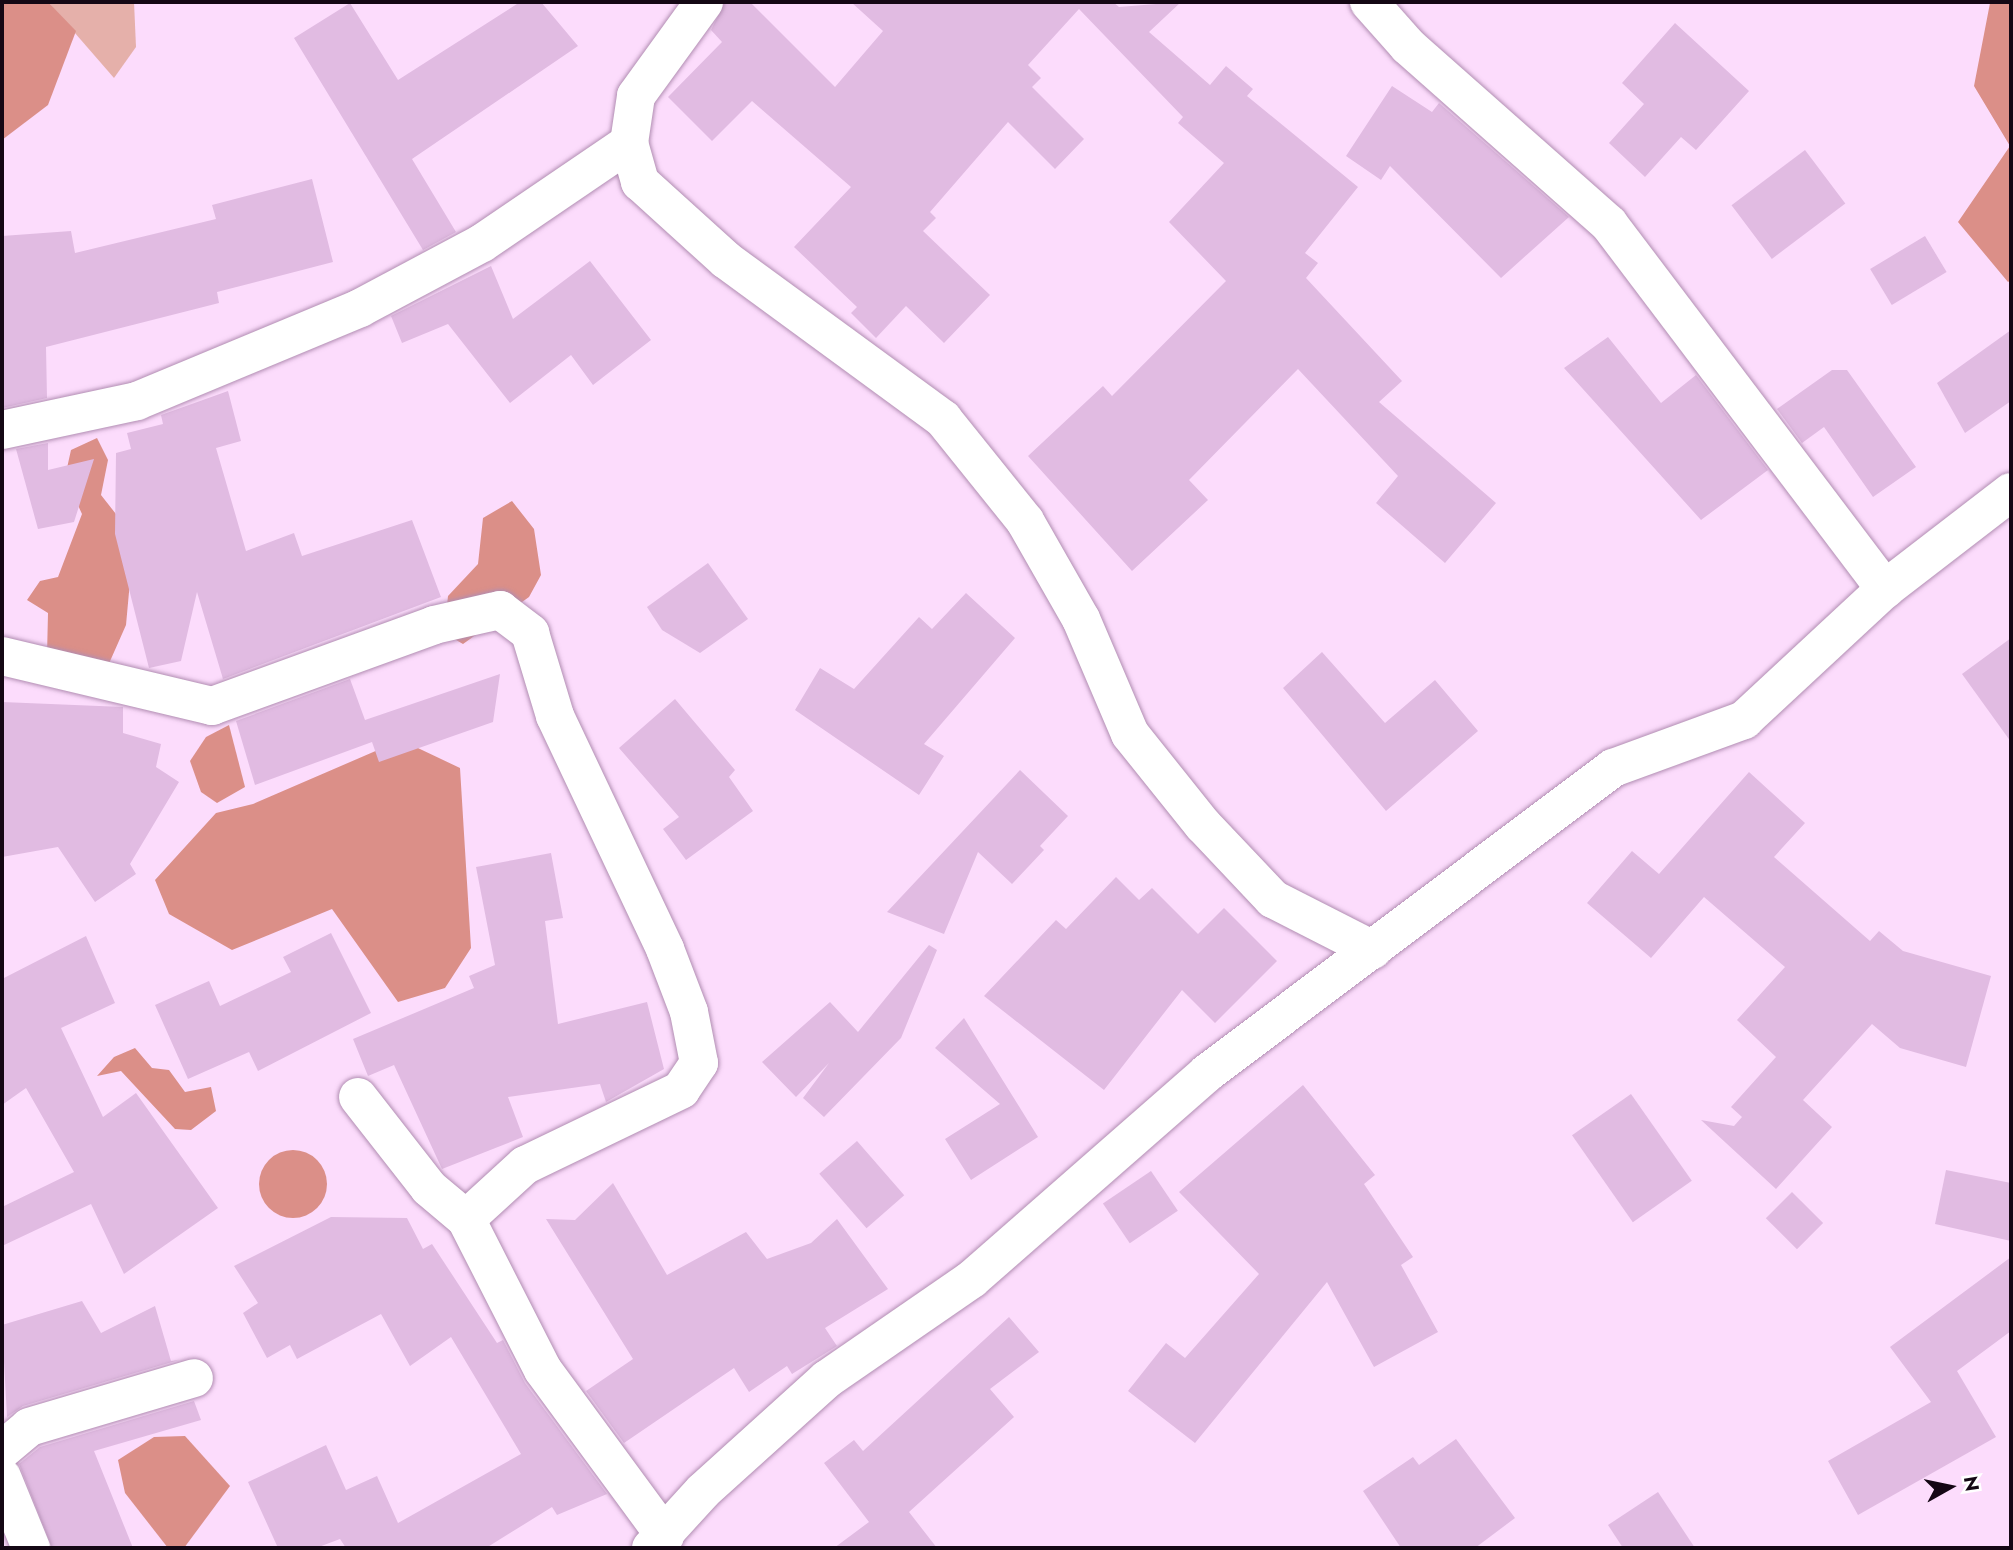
<!DOCTYPE html>
<style>
body{margin:0}
#map{position:relative;width:2013px;height:1550px;overflow:hidden;background:#fcdcfc;font-family:Jost,sans-serif}
div>[style]{position:absolute}
[style*='--x']{left:calc(var(--x)*1px);top:calc(var(--y)*1px);width:calc(var(--w)*1px);rotate:calc(var(--a)*1deg)}
.green>*{inset:0;background:#e5b0aa}
.forest>*{inset:0;background:#db8f88}
.round{border-radius:50%}
.building>*{inset:0;background:#e1bbe2;transform-origin:0 0}
.roads{filter:drop-shadow(0 0 2px #b18db2) drop-shadow(0 0 2px #b18db2)}
.minor>*{height:38px;margin:-19px;padding:0 19px;transform-origin:19px;border-radius:19px;background:#fff}
span{translate:-50% -50%;white-space:nowrap;text-align:center;line-height:1.15;-webkit-text-stroke:5px #fff;paint-order:stroke}
.frame{position:absolute;inset:0;border:4px solid #140714;pointer-events:none}
.north{position:absolute;left:1915px;top:1452px;width:70px;height:70px;-webkit-text-stroke:5px #fff;paint-order:stroke;rotate:81deg;font-size:19px;font-weight:700;line-height:28px;text-align:center;color:#140714}
.north::after{content:'';display:block;margin:auto;width:24px;height:32px;background:#140714;clip-path:polygon(50% 0,100% 100%,50% 72%,0 100%)}
</style>
<div id="map">
<div class="green">
<i style="clip-path:polygon(48px 2px,134px 2px,136px 47px,114px 78px)"></i>
</div>
<div class="forest">
<i style="clip-path:polygon(2px 2px,48px 2px,76px 31px,48px 105px,2px 140px)"></i>
<i style="clip-path:polygon(2011px 2px,2011px 280px,2008px 282px,1958px 222px,2010px 146px,1974px 86px,1990px 3px)"></i>
<i style="clip-path:polygon(97px 438px,108px 460px,101px 495px,134px 537px,126px 625px,107px 668px,47px 655px,48px 613px,27px 600px,40px 581px,58px 577px,82px 514px,65px 477px,71px 450px)"></i>
<i style="clip-path:polygon(512px 501px,534px 529px,541px 575px,529px 597px,463px 644px,444px 633px,448px 596px,478px 564px,483px 518px)"></i>
<i style="clip-path:polygon(229px 725px,245px 787px,217px 803px,201px 792px,190px 761px,206px 737px)"></i>
<i style="clip-path:polygon(401px 740px,460px 768px,471px 948px,445px 988px,398px 1002px,332px 909px,232px 950px,169px 914px,155px 880px,216px 813px,253px 804px)"></i>
<i style="clip-path:polygon(135px 1048px,152px 1068px,169px 1070px,185px 1092px,211px 1087px,216px 1111px,191px 1130px,175px 1129px,121px 1071px,97px 1076px,114px 1057px)"></i>
<i class="round" style="left:259px;top:1150px;width:68px;height:68px"></i>
<i style="clip-path:polygon(185px 1436px,230px 1486px,184px 1548px,168px 1548px,125px 1493px,118px 1460px,154px 1437px)"></i>
</div>
<div class="building">
<i style="clip-path:polygon(520px 2px,541px 2px,578px 46px,412px 159px,456px 232px,423px 250px,294px 38px,350px 3px,398px 80px)"></i>
<i style="clip-path:polygon(725px 2px,750px 2px,835px 87px,883px 31px,851px 2px,1113px 2px,1119px 7px,1181px 2px,1149px 32px,1210px 85px,1226px 66px,1253px 89px,1247px 96px,1358px 187px,1305px 253px,1318px 263px,1306px 278px,1402px 381px,1379px 402px,1496px 503px,1445px 563px,1376px 503px,1398px 476px,1298px 369px,1189px 480px,1208px 500px,1132px 571px,1028px 456px,1103px 386px,1112px 396px,1226px 281px,1169px 222px,1224px 163px,1178px 123px,1183px 117px,1079px 9px,1028px 65px,1041px 78px,1032px 87px,1084px 139px,1055px 169px,1008px 122px,930px 212px,936px 218px,923px 231px,990px 295px,944px 343px,906px 306px,876px 338px,851px 313px,857px 307px,794px 247px,851px 187px,752px 101px,712px 141px,668px 97px,722px 42px,711px 30px)"></i>
<i style="clip-path:polygon(1675px 23px,1749px 91px,1696px 150px,1681px 137px,1645px 177px,1609px 143px,1644px 104px,1622px 83px)"></i>
<i style="clip-path:polygon(1392px 86px,1432px 112px,1439px 103px,1569px 217px,1501px 278px,1390px 166px,1381px 180px,1346px 156px)"></i>
<i style="left:1805px;top:150px;width:67px;height:92px;rotate:53deg"></i>
<i style="clip-path:polygon(312px 179px,333px 262px,217px 292px,219px 303px,46px 347px,47px 398px,2px 408px,2px 236px,71px 231px,75px 253px,216px 219px,212px 205px)"></i>
<i style="left:1925px;top:236px;width:42px;height:64px;rotate:59deg"></i>
<i style="clip-path:polygon(590px 261px,651px 340px,593px 385px,571px 355px,510px 403px,448px 324px,402px 343px,391px 316px,491px 266px,513px 319px)"></i>
<i style="clip-path:polygon(2011px 330px,2011px 401px,1965px 433px,1937px 383px)"></i>
<i style="clip-path:polygon(1608px 337px,1661px 403px,1696px 375px,1768px 470px,1701px 520px,1564px 368px)"></i>
<i style="clip-path:polygon(1832px 370px,1847px 370px,1916px 467px,1873px 497px,1824px 427px,1802px 443px,1777px 409px)"></i>
<i style="clip-path:polygon(228px 391px,241px 441px,216px 448px,246px 551px,294px 533px,302px 556px,412px 520px,441px 597px,223px 679px,197px 592px,181px 661px,149px 668px,115px 534px,116px 453px,131px 449px,127px 433px,163px 424px,161px 415px)"></i>
<i style="clip-path:polygon(48px 443px,48px 470px,94px 459px,74px 522px,38px 529px,16px 449px)"></i>
<i style="clip-path:polygon(708px 563px,748px 619px,700px 653px,662px 630px,647px 607px)"></i>
<i style="clip-path:polygon(966px 593px,1015px 638px,924px 744px,944px 756px,919px 795px,795px 710px,820px 668px,854px 689px,919px 617px,932px 629px)"></i>
<i style="clip-path:polygon(2011px 638px,2011px 742px,1962px 674px)"></i>
<i style="clip-path:polygon(1322px 652px,1385px 723px,1435px 680px,1478px 731px,1386px 811px,1283px 688px)"></i>
<i style="clip-path:polygon(500px 674px,493px 722px,379px 762px,372px 742px,255px 785px,236px 721px,350px 679px,365px 720px)"></i>
<i style="clip-path:polygon(675px 699px,735px 770px,729px 777px,753px 811px,686px 860px,663px 829px,679px 817px,619px 748px)"></i>
<i style="clip-path:polygon(2px 702px,123px 707px,123px 733px,161px 744px,156px 767px,179px 782px,130px 864px,136px 874px,95px 902px,58px 847px,2px 857px)"></i>
<i style="clip-path:polygon(1020px 770px,1068px 816px,1040px 846px,1044px 850px,1012px 884px,978px 852px,944px 934px,887px 912px)"></i>
<i style="clip-path:polygon(1749px 772px,1805px 823px,1774px 857px,1870px 941px,1879px 931px,1903px 951px,1991px 976px,1966px 1067px,1900px 1048px,1872px 1024px,1803px 1100px,1832px 1127px,1776px 1189px,1701px 1120px,1734px 1126px,1742px 1117px,1731px 1107px,1776px 1057px,1737px 1020px,1785px 967px,1704px 897px,1651px 958px,1587px 903px,1632px 851px,1659px 874px)"></i>
<i style="clip-path:polygon(551px 853px,563px 918px,545px 921px,558px 1024px,647px 1002px,664px 1069px,606px 1102px,600px 1084px,508px 1097px,523px 1137px,442px 1169px,394px 1065px,368px 1076px,353px 1039px,474px 988px,469px 976px,495px 965px,476px 867px)"></i>
<i style="clip-path:polygon(1116px 877px,1139px 900px,1152px 888px,1198px 934px,1224px 908px,1277px 961px,1215px 1023px,1182px 990px,1104px 1090px,984px 996px,1056px 920px,1066px 929px)"></i>
<i style="clip-path:polygon(331px 933px,371px 1013px,258px 1071px,249px 1052px,188px 1079px,155px 1005px,209px 981px,220px 1006px,291px 972px,283px 957px)"></i>
<i style="clip-path:polygon(86px 936px,115px 1003px,61px 1028px,103px 1117px,136px 1093px,218px 1208px,124px 1274px,91px 1204px,2px 1246px,2px 1207px,74px 1172px,26px 1088px,2px 1105px,2px 979px)"></i>
<i style="clip-path:polygon(929px 945px,937px 950px,901px 1038px,824px 1117px,803px 1098px,829px 1063px,796px 1097px,762px 1062px,830px 1002px,858px 1032px)"></i>
<i style="clip-path:polygon(964px 1018px,1038px 1137px,971px 1180px,945px 1139px,1000px 1104px,935px 1048px)"></i>
<i style="clip-path:polygon(1303px 1085px,1375px 1175px,1364px 1184px,1413px 1257px,1401px 1265px,1438px 1332px,1374px 1367px,1327px 1282px,1195px 1443px,1128px 1391px,1166px 1343px,1185px 1358px,1259px 1274px,1179px 1192px)"></i>
<i style="left:1631px;top:1094px;width:106px;height:72px;rotate:55deg"></i>
<i style="left:857px;top:1141px;width:72px;height:50px;rotate:49deg"></i>
<i style="clip-path:polygon(1946px 1170px,2011px 1183px,2011px 1241px,1935px 1224px)"></i>
<i style="left:1151px;top:1171px;width:48px;height:58px;rotate:56deg"></i>
<i style="clip-path:polygon(613px 1183px,667px 1275px,746px 1232px,767px 1259px,811px 1243px,837px 1219px,888px 1289px,825px 1328px,837px 1346px,792px 1374px,787px 1366px,749px 1392px,734px 1368px,624px 1443px,586px 1391px,633px 1359px,546px 1219px,575px 1220px)"></i>
<i style="left:1792px;top:1192px;width:44px;height:37px;rotate:45deg"></i>
<i style="clip-path:polygon(331px 1217px,407px 1218px,423px 1249px,432px 1244px,497px 1343px,503px 1340px,525px 1383px,607px 1494px,557px 1515px,552px 1507px,486px 1548px,346px 1548px,340px 1539px,316px 1548px,278px 1548px,248px 1482px,326px 1445px,346px 1490px,377px 1476px,398px 1523px,521px 1454px,451px 1337px,410px 1366px,381px 1314px,297px 1359px,290px 1345px,267px 1358px,243px 1313px,258px 1303px,234px 1266px)"></i>
<i style="clip-path:polygon(2011px 1257px,2011px 1331px,1957px 1371px,1996px 1437px,1858px 1515px,1828px 1461px,1931px 1402px,1890px 1347px)"></i>
<i style="clip-path:polygon(82px 1301px,101px 1333px,155px 1306px,171px 1361px,179px 1360px,23px 1406px,7px 1417px,2px 1325px)"></i>
<i style="clip-path:polygon(1009px 1317px,1039px 1352px,990px 1389px,1014px 1417px,909px 1512px,937px 1548px,834px 1548px,869px 1522px,824px 1463px,854px 1440px,863px 1451px)"></i>
<i style="clip-path:polygon(194px 1401px,201px 1420px,94px 1451px,133px 1548px,52px 1548px,19px 1464px,40px 1447px)"></i>
<i style="clip-path:polygon(1456px 1439px,1515px 1518px,1475px 1548px,1401px 1548px,1363px 1491px,1413px 1457px,1419px 1465px)"></i>
<i style="clip-path:polygon(1658px 1492px,1695px 1548px,1623px 1548px,1608px 1525px)"></i>
</div>
<div class="roads">
<div class="minor">
<i style="--x:704;--y:2;--w:116;--a:125.9"></i>
<i style="--x:636;--y:96;--w:48;--a:98.5"></i>
<i style="--x:629;--y:143;--w:41;--a:74.2"></i>
<i style="--x:640;--y:182;--w:116;--a:42.2"></i>
<i style="--x:726;--y:260;--w:269;--a:36.2"></i>
<i style="--x:943;--y:419;--w:131;--a:51.2"></i>
<i style="--x:1025;--y:521;--w:113;--a:60.3"></i>
<i style="--x:1081;--y:619;--w:125;--a:66.9"></i>
<i style="--x:1130;--y:734;--w:117;--a:51.3"></i>
<i style="--x:1203;--y:825;--w:102;--a:46.6"></i>
<i style="--x:1273;--y:899;--w:112;--a:27"></i>
<i style="--x:1369;--y:2;--w:59;--a:48.4"></i>
<i style="--x:1408;--y:46;--w:268;--a:41.5"></i>
<i style="--x:1609;--y:224;--w:458;--a:52.9"></i>
<i style="--x:2;--y:430;--w:138;--a:-12.1"></i>
<i style="--x:137;--y:401;--w:242;--a:-22.6"></i>
<i style="--x:360;--y:308;--w:138;--a:-28"></i>
<i style="--x:482;--y:243;--w:178;--a:-34.2"></i>
<i style="--x:2;--y:656;--w:216;--a:13.4"></i>
<i style="--x:212;--y:706;--w:236;--a:-20"></i>
<i style="--x:434;--y:625;--w:68;--a:-12.8"></i>
<i style="--x:500;--y:610;--w:38;--a:37"></i>
<i style="--x:530;--y:633;--w:87;--a:73.2"></i>
<i style="--x:555;--y:716;--w:258;--a:64.7"></i>
<i style="--x:665;--y:949;--w:67;--a:69.1"></i>
<i style="--x:689;--y:1012;--w:52;--a:78.9"></i>
<i style="--x:699;--y:1063;--w:32;--a:124"></i>
<i style="--x:681;--y:1090;--w:173;--a:154.3"></i>
<i style="--x:525;--y:1165;--w:80;--a:137.5"></i>
<i style="--x:466;--y:1219;--w:169;--a:63"></i>
<i style="--x:543;--y:1370;--w:206;--a:53.7"></i>
<i style="--x:358;--y:1097;--w:115;--a:52"></i>
<i style="--x:429;--y:1188;--w:48;--a:40"></i>
<i style="--x:2;--y:1450;--w:35;--a:-40"></i>
<i style="--x:29;--y:1427;--w:172;--a:-16.5"></i>
<i style="--x:2;--y:1477;--w:77;--a:67.8"></i>
<i style="--x:651;--y:1548;--w:77;--a:-47.6"></i>
<i style="--x:703;--y:1491;--w:167;--a:-42.1"></i>
<i style="--x:827;--y:1379;--w:176;--a:-34.6"></i>
<i style="--x:972;--y:1279;--w:313;--a:-41.2"></i>
<i style="--x:1207;--y:1073;--w:508;--a:-36.92"></i>
<i style="--x:1613;--y:768;--w:140;--a:-20.1"></i>
<i style="--x:1744;--y:720;--w:192;--a:-42.9"></i>
<i style="--x:1885;--y:589;--w:159;--a:-37.6"></i>
</div>
</div>
<div class="frame"></div>
<div class="north">N</div>
</div>
